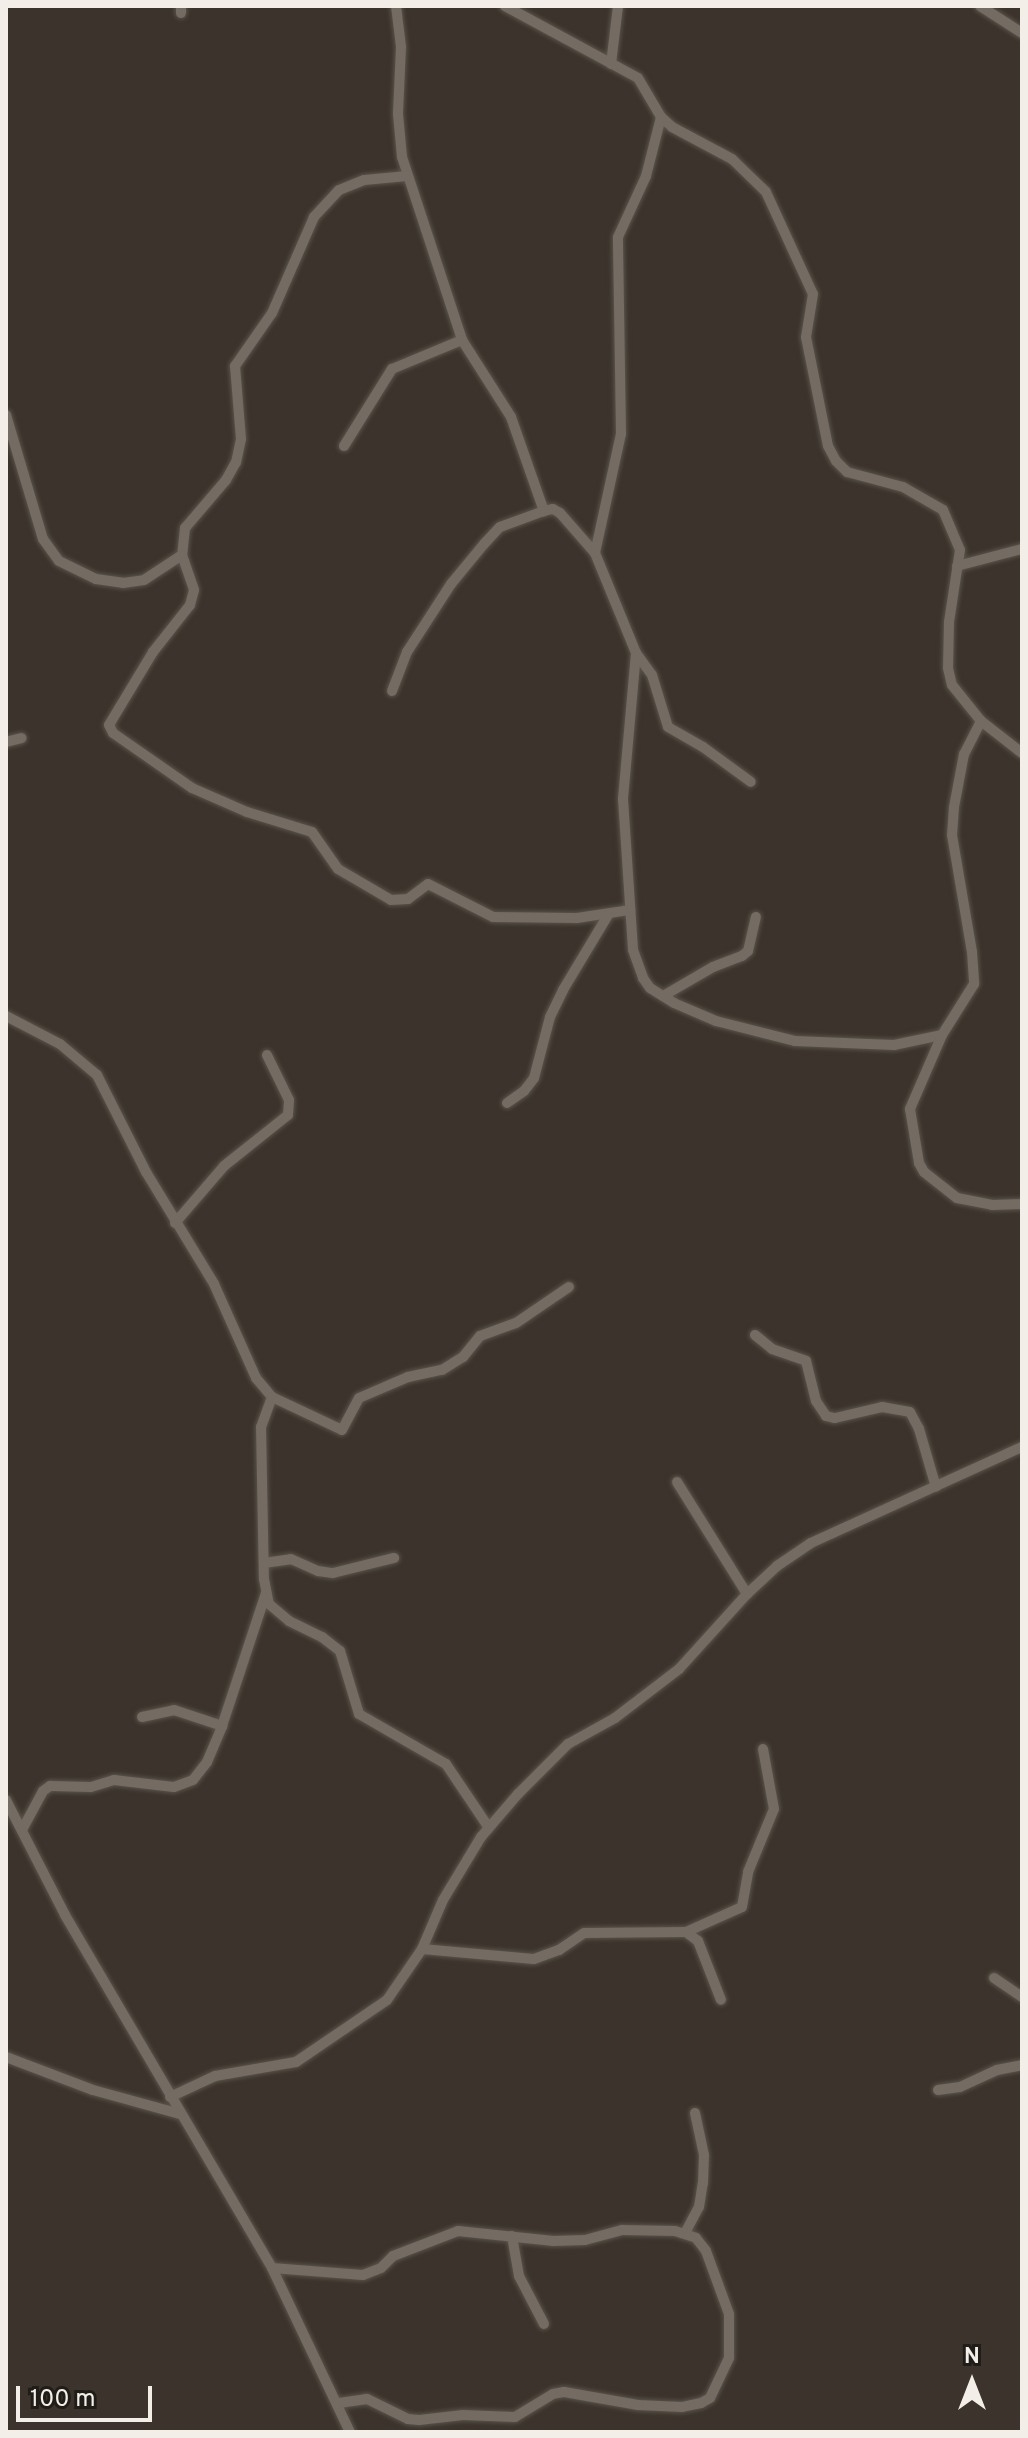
<!DOCTYPE html>
<style>
body{margin:0}
#map{position:relative;width:1028px;height:2438px;overflow:hidden;background:#3c342c;font-family:Overpass,sans-serif}
div>[style]{position:absolute}
[style*='--x']{left:calc(var(--x)*1px);top:calc(var(--y)*1px);width:calc(var(--w)*1px);rotate:calc(var(--a)*1deg)}
.roads{filter:drop-shadow(0 0 2px #59534b) drop-shadow(0 0 2px #59534b)}
.minor>*{height:10px;margin:-5px;padding:0 5px;transform-origin:5px;border-radius:5px;background:#746b62}
span{translate:-50% -50%;white-space:nowrap;text-align:center;line-height:1.15;-webkit-text-stroke:7px #201d19;paint-order:stroke}
.frame{position:absolute;inset:0;border:8px solid #f3eee8;pointer-events:none}
.north{position:absolute;left:932px;top:2342px;width:80px;height:80px;-webkit-text-stroke:6px #201d19;paint-order:stroke;rotate:0deg;font-size:22px;font-weight:700;line-height:32px;text-align:center;color:#f3eee8}
.north::after{content:'';display:block;margin:auto;width:28px;height:36px;background:#f3eee8;clip-path:polygon(50% 0,100% 100%,50% 72%,0 100%)}
.scale{position:absolute;left:16px;top:2386px;width:136px;height:36px;box-sizing:border-box;border:4px solid #f3eee8;border-top:0;padding-left:10px;font-size:24px;line-height:28px;white-space:nowrap;color:#f3eee8;-webkit-text-stroke:6px #201d19;paint-order:stroke}
</style>
<div id="map">
<div class="roads">
<div class="minor">
<i style="--x:396;--y:6;--w:41;--a:83"></i>
<i style="--x:401;--y:47;--w:67;--a:92.6"></i>
<i style="--x:398;--y:114;--w:43;--a:84.7"></i>
<i style="--x:402;--y:157;--w:193;--a:71.8"></i>
<i style="--x:462;--y:340;--w:91;--a:57.5"></i>
<i style="--x:511;--y:417;--w:100;--a:70.7"></i>
<i style="--x:544;--y:511;--w:9;--a:-13"></i>
<i style="--x:553;--y:509;--w:8;--a:30"></i>
<i style="--x:560;--y:513;--w:53;--a:48.8"></i>
<i style="--x:595;--y:553;--w:108;--a:67.7"></i>
<i style="--x:636;--y:653;--w:147;--a:95.1"></i>
<i style="--x:623;--y:799;--w:151;--a:86.2"></i>
<i style="--x:633;--y:950;--w:30;--a:70"></i>
<i style="--x:643;--y:978;--w:12;--a:55"></i>
<i style="--x:650;--y:988;--w:28;--a:32"></i>
<i style="--x:674;--y:1003;--w:46;--a:23.2"></i>
<i style="--x:716;--y:1021;--w:81;--a:14.2"></i>
<i style="--x:795;--y:1041;--w:99;--a:2.3"></i>
<i style="--x:894;--y:1045;--w:49;--a:-11.8"></i>
<i style="--x:505;--y:6;--w:151;--a:28.4"></i>
<i style="--x:638;--y:78;--w:45;--a:59.5"></i>
<i style="--x:661;--y:117;--w:15;--a:42"></i>
<i style="--x:672;--y:127;--w:68;--a:28.1"></i>
<i style="--x:732;--y:159;--w:47;--a:44.1"></i>
<i style="--x:766;--y:192;--w:112;--a:65.3"></i>
<i style="--x:813;--y:294;--w:44;--a:99.2"></i>
<i style="--x:806;--y:337;--w:111;--a:78.6"></i>
<i style="--x:828;--y:446;--w:17;--a:62"></i>
<i style="--x:836;--y:461;--w:16;--a:45"></i>
<i style="--x:847;--y:472;--w:58;--a:15"></i>
<i style="--x:903;--y:487;--w:46;--a:29.9"></i>
<i style="--x:943;--y:510;--w:43;--a:67"></i>
<i style="--x:960;--y:550;--w:73;--a:98.7"></i>
<i style="--x:949;--y:622;--w:46;--a:91.2"></i>
<i style="--x:948;--y:668;--w:17;--a:77"></i>
<i style="--x:952;--y:685;--w:46;--a:51.1"></i>
<i style="--x:981;--y:721;--w:52;--a:38"></i>
<i style="--x:980;--y:6;--w:50;--a:32.7"></i>
<i style="--x:181;--y:13;--w:7;--a:-90"></i>
<i style="--x:611;--y:64;--w:58;--a:-83.1"></i>
<i style="--x:407;--y:176;--w:43;--a:174.7"></i>
<i style="--x:364;--y:180;--w:27;--a:158"></i>
<i style="--x:339;--y:190;--w:37;--a:133"></i>
<i style="--x:314;--y:217;--w:105;--a:113.6"></i>
<i style="--x:272;--y:313;--w:65;--a:124.9"></i>
<i style="--x:235;--y:366;--w:73;--a:85.3"></i>
<i style="--x:241;--y:439;--w:24;--a:102"></i>
<i style="--x:236;--y:462;--w:21;--a:119"></i>
<i style="--x:226;--y:480;--w:63;--a:130.5"></i>
<i style="--x:185;--y:528;--w:27;--a:96"></i>
<i style="--x:182;--y:555;--w:37;--a:71"></i>
<i style="--x:194;--y:590;--w:16;--a:105"></i>
<i style="--x:190;--y:605;--w:60;--a:128.2"></i>
<i style="--x:153;--y:652;--w:85;--a:121.1"></i>
<i style="--x:109;--y:725;--w:9;--a:63"></i>
<i style="--x:113;--y:733;--w:96;--a:34.8"></i>
<i style="--x:192;--y:788;--w:60;--a:23.6"></i>
<i style="--x:247;--y:812;--w:68;--a:17.1"></i>
<i style="--x:312;--y:832;--w:45;--a:54.9"></i>
<i style="--x:338;--y:869;--w:61;--a:30.3"></i>
<i style="--x:391;--y:900;--w:17;--a:-3"></i>
<i style="--x:408;--y:899;--w:25;--a:-37"></i>
<i style="--x:428;--y:884;--w:73;--a:26.9"></i>
<i style="--x:493;--y:917;--w:84;--a:0.7"></i>
<i style="--x:577;--y:918;--w:54;--a:-8.6"></i>
<i style="--x:6;--y:415;--w:129;--a:73.4"></i>
<i style="--x:43;--y:539;--w:27;--a:54"></i>
<i style="--x:59;--y:561;--w:41;--a:25.9"></i>
<i style="--x:96;--y:579;--w:27;--a:8"></i>
<i style="--x:123;--y:583;--w:21;--a:-8"></i>
<i style="--x:144;--y:580;--w:45;--a:-33.3"></i>
<i style="--x:344;--y:446;--w:91;--a:-58.1"></i>
<i style="--x:392;--y:369;--w:76;--a:-22.5"></i>
<i style="--x:595;--y:553;--w:122;--a:-77.7"></i>
<i style="--x:621;--y:434;--w:197;--a:-90.9"></i>
<i style="--x:618;--y:237;--w:67;--a:-65.3"></i>
<i style="--x:646;--y:176;--w:61;--a:-75.7"></i>
<i style="--x:957;--y:566;--w:67;--a:-14.7"></i>
<i style="--x:636;--y:653;--w:27;--a:54"></i>
<i style="--x:652;--y:675;--w:54;--a:72.9"></i>
<i style="--x:668;--y:727;--w:40;--a:29.7"></i>
<i style="--x:703;--y:747;--w:59;--a:36.1"></i>
<i style="--x:392;--y:691;--w:42;--a:-69"></i>
<i style="--x:407;--y:652;--w:81;--a:-57.1"></i>
<i style="--x:451;--y:584;--w:52;--a:-50.5"></i>
<i style="--x:484;--y:544;--w:23;--a:-47"></i>
<i style="--x:500;--y:527;--w:47;--a:-20"></i>
<i style="--x:981;--y:721;--w:37;--a:117"></i>
<i style="--x:964;--y:754;--w:54;--a:100.7"></i>
<i style="--x:954;--y:807;--w:28;--a:94"></i>
<i style="--x:952;--y:835;--w:119;--a:80.3"></i>
<i style="--x:972;--y:952;--w:32;--a:86"></i>
<i style="--x:974;--y:984;--w:60;--a:122.1"></i>
<i style="--x:942;--y:1035;--w:81;--a:113.4"></i>
<i style="--x:910;--y:1109;--w:55;--a:80.5"></i>
<i style="--x:919;--y:1163;--w:10;--a:61"></i>
<i style="--x:924;--y:1172;--w:42;--a:38.2"></i>
<i style="--x:957;--y:1198;--w:36;--a:11"></i>
<i style="--x:992;--y:1205;--w:30;--a:-2"></i>
<i style="--x:6;--y:742;--w:16;--a:-14"></i>
<i style="--x:663;--y:996;--w:58;--a:-30.1"></i>
<i style="--x:713;--y:967;--w:31;--a:-21"></i>
<i style="--x:742;--y:956;--w:8;--a:-40"></i>
<i style="--x:748;--y:951;--w:35;--a:-77"></i>
<i style="--x:6;--y:1016;--w:61;--a:27.4"></i>
<i style="--x:60;--y:1044;--w:48;--a:40"></i>
<i style="--x:97;--y:1075;--w:109;--a:63.2"></i>
<i style="--x:146;--y:1172;--w:131;--a:58.7"></i>
<i style="--x:214;--y:1284;--w:103;--a:65.9"></i>
<i style="--x:256;--y:1378;--w:25;--a:50"></i>
<i style="--x:272;--y:1397;--w:32;--a:110"></i>
<i style="--x:261;--y:1427;--w:152;--a:88.9"></i>
<i style="--x:264;--y:1579;--w:25;--a:79"></i>
<i style="--x:269;--y:1604;--w:26;--a:40"></i>
<i style="--x:289;--y:1621;--w:37;--a:26"></i>
<i style="--x:322;--y:1637;--w:23;--a:38"></i>
<i style="--x:340;--y:1651;--w:66;--a:73.2"></i>
<i style="--x:359;--y:1714;--w:100;--a:29.9"></i>
<i style="--x:446;--y:1764;--w:77;--a:56.1"></i>
<i style="--x:507;--y:1103;--w:21;--a:-35"></i>
<i style="--x:524;--y:1091;--w:16;--a:-52"></i>
<i style="--x:534;--y:1078;--w:63;--a:-75.3"></i>
<i style="--x:550;--y:1017;--w:30;--a:-64"></i>
<i style="--x:563;--y:990;--w:87;--a:-59"></i>
<i style="--x:175;--y:1223;--w:75;--a:-49.3"></i>
<i style="--x:224;--y:1166;--w:82;--a:-38.6"></i>
<i style="--x:288;--y:1115;--w:15;--a:-86"></i>
<i style="--x:289;--y:1100;--w:50;--a:-116.1"></i>
<i style="--x:755;--y:1335;--w:22;--a:39"></i>
<i style="--x:772;--y:1349;--w:36;--a:19"></i>
<i style="--x:806;--y:1361;--w:41;--a:76"></i>
<i style="--x:816;--y:1401;--w:18;--a:56"></i>
<i style="--x:826;--y:1416;--w:9;--a:13"></i>
<i style="--x:835;--y:1418;--w:48;--a:-13.2"></i>
<i style="--x:882;--y:1407;--w:28;--a:10"></i>
<i style="--x:910;--y:1412;--w:19;--a:62"></i>
<i style="--x:919;--y:1429;--w:60;--a:73.7"></i>
<i style="--x:272;--y:1397;--w:77;--a:25.2"></i>
<i style="--x:342;--y:1430;--w:36;--a:-62"></i>
<i style="--x:359;--y:1398;--w:53;--a:-23.2"></i>
<i style="--x:408;--y:1377;--w:35;--a:-12"></i>
<i style="--x:442;--y:1370;--w:25;--a:-32"></i>
<i style="--x:463;--y:1357;--w:27;--a:-51"></i>
<i style="--x:480;--y:1336;--w:38;--a:-20"></i>
<i style="--x:516;--y:1323;--w:64;--a:-34.2"></i>
<i style="--x:677;--y:1482;--w:132;--a:58"></i>
<i style="--x:264;--y:1563;--w:27;--a:-8"></i>
<i style="--x:291;--y:1559;--w:30;--a:24"></i>
<i style="--x:318;--y:1571;--w:15;--a:8"></i>
<i style="--x:333;--y:1573;--w:63;--a:-13.8"></i>
<i style="--x:142;--y:1717;--w:33;--a:-12"></i>
<i style="--x:174;--y:1710;--w:51;--a:18.4"></i>
<i style="--x:6;--y:1800;--w:129;--a:62.8"></i>
<i style="--x:65;--y:1915;--w:409;--a:59.6"></i>
<i style="--x:272;--y:2268;--w:182;--a:64.6"></i>
<i style="--x:22;--y:1830;--w:44;--a:-61.7"></i>
<i style="--x:43;--y:1791;--w:9;--a:-36"></i>
<i style="--x:50;--y:1786;--w:41;--a:1.4"></i>
<i style="--x:91;--y:1787;--w:24;--a:-17"></i>
<i style="--x:114;--y:1780;--w:60;--a:6.7"></i>
<i style="--x:174;--y:1787;--w:20;--a:-20"></i>
<i style="--x:193;--y:1780;--w:23;--a:-52"></i>
<i style="--x:207;--y:1762;--w:39;--a:-67"></i>
<i style="--x:222;--y:1726;--w:140;--a:-71.7"></i>
<i style="--x:686;--y:1932;--w:61;--a:-24.1"></i>
<i style="--x:742;--y:1907;--w:36;--a:-80"></i>
<i style="--x:748;--y:1872;--w:68;--a:-67.6"></i>
<i style="--x:774;--y:1809;--w:61;--a:-100.4"></i>
<i style="--x:422;--y:1949;--w:112;--a:5.1"></i>
<i style="--x:534;--y:1959;--w:27;--a:-20"></i>
<i style="--x:559;--y:1950;--w:30;--a:-34"></i>
<i style="--x:584;--y:1933;--w:102;--a:-0.6"></i>
<i style="--x:686;--y:1932;--w:15;--a:37"></i>
<i style="--x:698;--y:1941;--w:63;--a:68.7"></i>
<i style="--x:994;--y:1978;--w:34;--a:34"></i>
<i style="--x:6;--y:2057;--w:93;--a:20.8"></i>
<i style="--x:93;--y:2090;--w:90;--a:15.4"></i>
<i style="--x:938;--y:2090;--w:22;--a:-8"></i>
<i style="--x:960;--y:2087;--w:41;--a:-24.7"></i>
<i style="--x:997;--y:2070;--w:25;--a:-11"></i>
<i style="--x:170;--y:2097;--w:50;--a:-25"></i>
<i style="--x:215;--y:2076;--w:82;--a:-9.8"></i>
<i style="--x:296;--y:2062;--w:110;--a:-34.3"></i>
<i style="--x:387;--y:2000;--w:62;--a:-55.5"></i>
<i style="--x:422;--y:1949;--w:53;--a:-66.8"></i>
<i style="--x:443;--y:1900;--w:74;--a:-58.9"></i>
<i style="--x:481;--y:1837;--w:57;--a:-49.3"></i>
<i style="--x:518;--y:1794;--w:71;--a:-45"></i>
<i style="--x:568;--y:1744;--w:54;--a:-29"></i>
<i style="--x:615;--y:1718;--w:81;--a:-37.4"></i>
<i style="--x:679;--y:1669;--w:101;--a:-47.8"></i>
<i style="--x:747;--y:1594;--w:41;--a:-43"></i>
<i style="--x:777;--y:1566;--w:41;--a:-34.1"></i>
<i style="--x:811;--y:1543;--w:232;--a:-24.5"></i>
<i style="--x:685;--y:2233;--w:30;--a:-62"></i>
<i style="--x:699;--y:2207;--w:24;--a:-81"></i>
<i style="--x:703;--y:2183;--w:28;--a:-88"></i>
<i style="--x:704;--y:2155;--w:43;--a:-102.1"></i>
<i style="--x:512;--y:2236;--w:41;--a:80.1"></i>
<i style="--x:519;--y:2276;--w:54;--a:62.5"></i>
<i style="--x:272;--y:2268;--w:91;--a:4.4"></i>
<i style="--x:363;--y:2275;--w:19;--a:-21"></i>
<i style="--x:381;--y:2268;--w:17;--a:-45"></i>
<i style="--x:393;--y:2256;--w:70;--a:-21"></i>
<i style="--x:458;--y:2231;--w:96;--a:6"></i>
<i style="--x:553;--y:2241;--w:32;--a:-2"></i>
<i style="--x:585;--y:2240;--w:38;--a:-15"></i>
<i style="--x:622;--y:2230;--w:53;--a:1.1"></i>
<i style="--x:675;--y:2231;--w:22;--a:18"></i>
<i style="--x:696;--y:2238;--w:16;--a:52"></i>
<i style="--x:706;--y:2251;--w:67;--a:69.9"></i>
<i style="--x:729;--y:2314;--w:44;--a:90"></i>
<i style="--x:729;--y:2358;--w:44;--a:115.4"></i>
<i style="--x:710;--y:2398;--w:10;--a:151"></i>
<i style="--x:701;--y:2403;--w:19;--a:168"></i>
<i style="--x:682;--y:2407;--w:44;--a:-177.4"></i>
<i style="--x:638;--y:2405;--w:75;--a:-170"></i>
<i style="--x:564;--y:2392;--w:11;--a:170"></i>
<i style="--x:553;--y:2394;--w:44;--a:148.8"></i>
<i style="--x:515;--y:2417;--w:52;--a:-177.8"></i>
<i style="--x:463;--y:2415;--w:44;--a:173.5"></i>
<i style="--x:419;--y:2420;--w:11;--a:-175"></i>
<i style="--x:408;--y:2419;--w:46;--a:-154"></i>
<i style="--x:367;--y:2399;--w:30;--a:172"></i>
</div>
</div>
<div class="frame"></div>
<div class="north">N</div>
<div class="scale">100 m</div>
</div>
